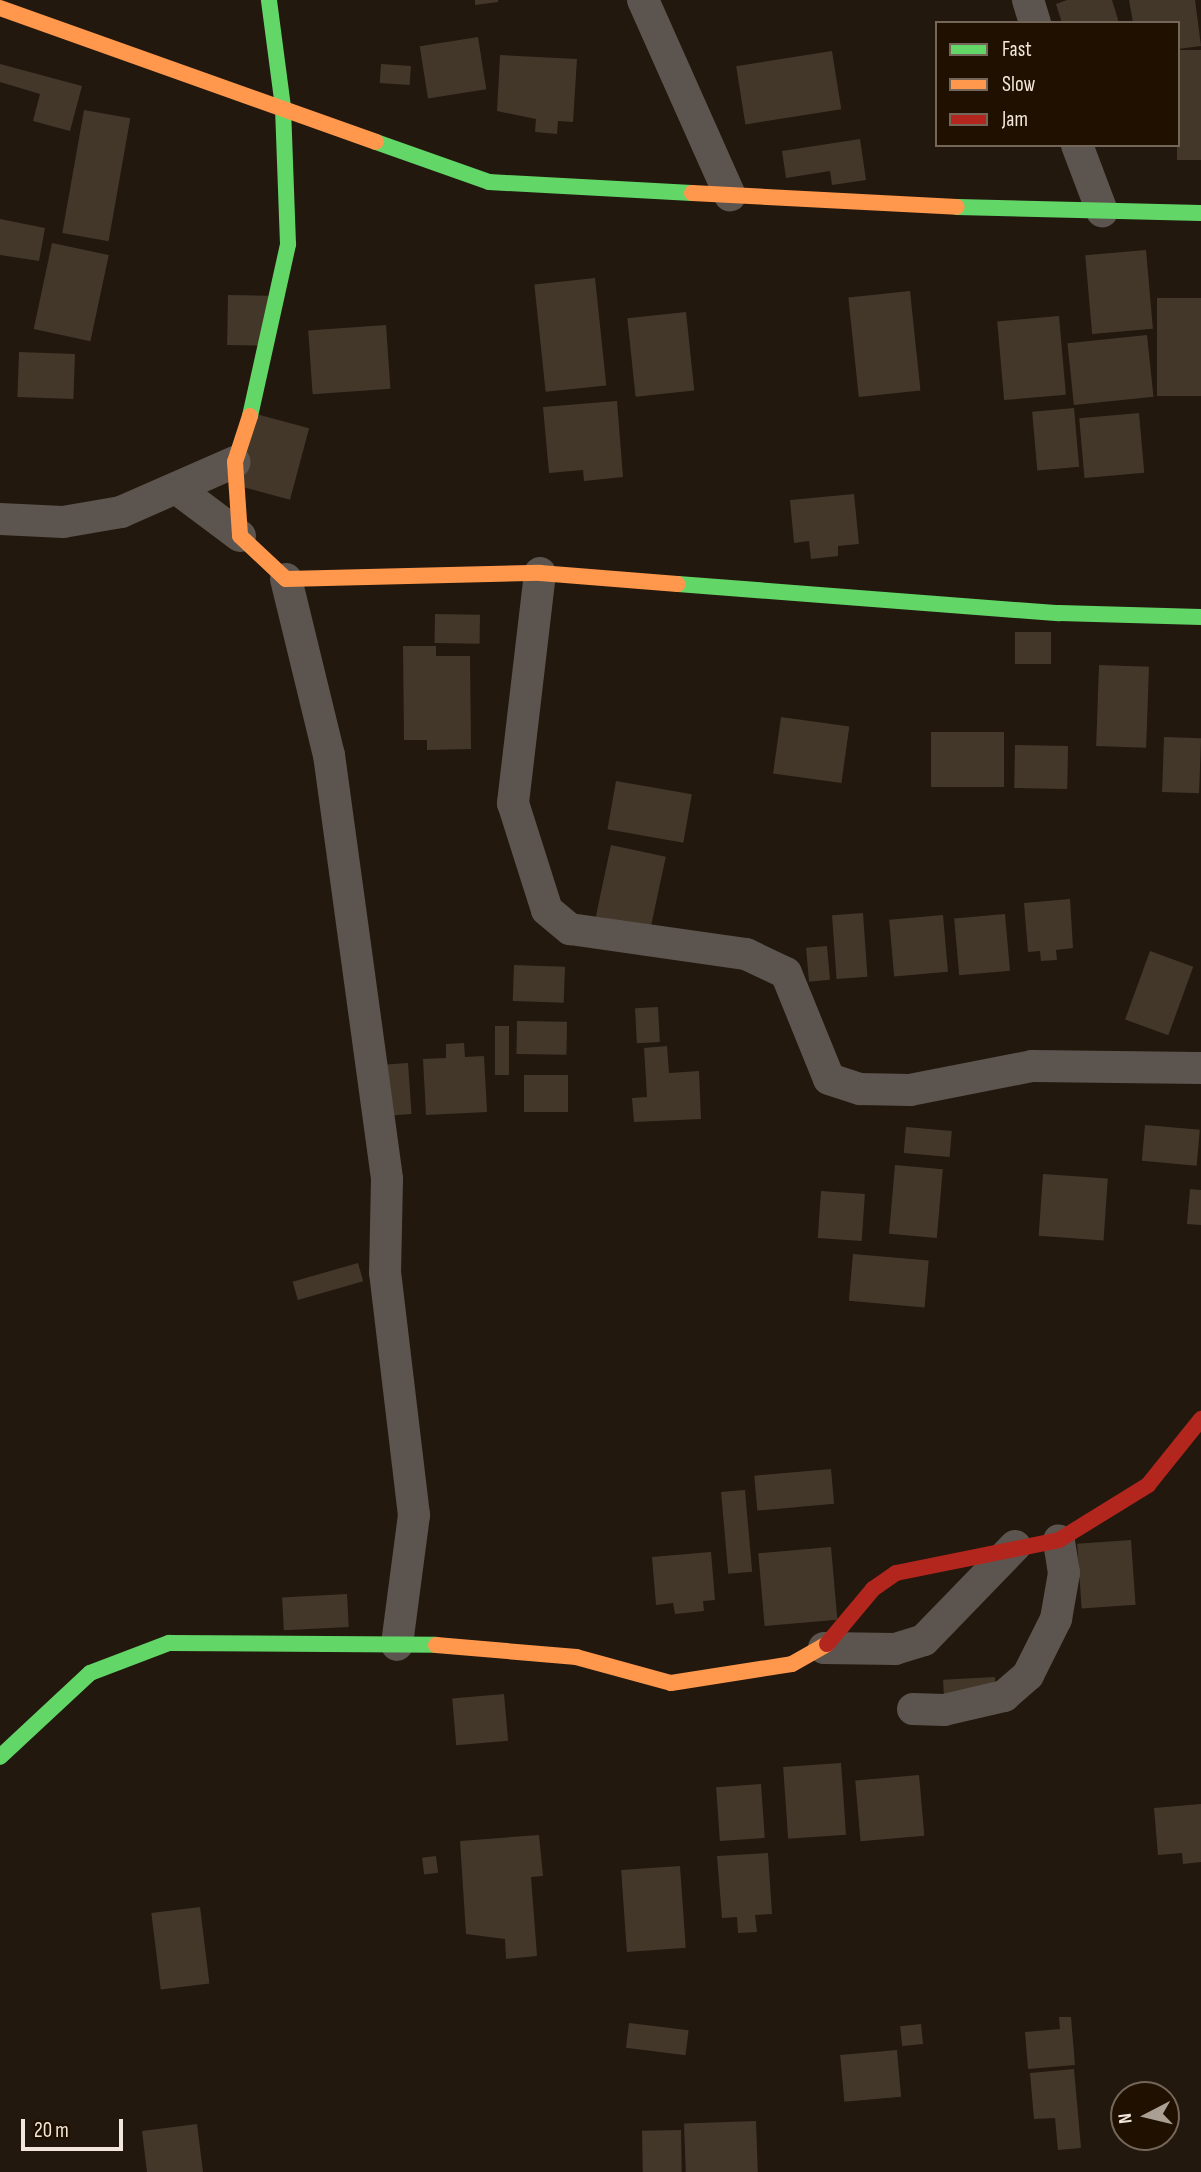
<!DOCTYPE html>
<style>
body{margin:0}
#map{position:relative;width:1201px;height:2172px;overflow:hidden;background:#22180e;font-family:"Sofia Sans Condensed",sans-serif}
div>[style]{position:absolute}
[style*='--x']{left:calc(var(--x)*1px);top:calc(var(--y)*1px);width:calc(var(--w)*1px);rotate:calc(var(--a)*1deg)}
.building>*{inset:0;background:#43372a;transform-origin:0 0}
.street>*{height:32px;margin:-16px;padding:0 16px;transform-origin:16px;border-radius:16px;background:#5c544e}
.fast>*{height:16px;margin:-8px;padding:0 8px;transform-origin:8px;border-radius:8px;background:#63d668}
.slow>*{height:16px;margin:-8px;padding:0 8px;transform-origin:8px;border-radius:8px;background:#ff974d}
.jam>*{height:16px;margin:-8px;padding:0 8px;transform-origin:8px;border-radius:8px;background:#b3261e}
span{translate:-50% -50%;white-space:nowrap;text-align:center;line-height:1.15;-webkit-text-stroke:5px #201000;paint-order:stroke}
.legend{position:absolute;left:935px;top:21px;width:245px;height:126px;box-sizing:border-box;background:#201000;border:2px solid #746658;margin:0;padding:9px 12px;list-style:none;font-size:21px;color:#f3e7db}
.legend li{display:flex;align-items:center;gap:14px;height:35px}
.legend b{width:35px;border:2px solid #746658}
.north{position:absolute;left:1110px;top:2081px;width:70px;height:70px;box-sizing:border-box;background:#201000;border:2px solid #746658;border-radius:50%;rotate:263deg;font-size:19px;font-weight:700;line-height:28px;text-align:center;color:#f3e7db}
.north::after{content:'';display:block;margin:auto;width:24px;height:32px;background:#aa9f93;clip-path:polygon(50% 0,100% 100%,50% 72%,0 100%)}
.scale{position:absolute;left:21px;top:2119px;width:102px;height:32px;box-sizing:border-box;border:4px solid #f3e7db;border-top:0;padding-left:9px;font-size:21px;line-height:24px;white-space:nowrap;color:#f3e7db;-webkit-text-stroke:5px #201000;paint-order:stroke}
</style>
<div id="map">
<div class="building">
<i style="clip-path:polygon(475px 0,498px 0,498px 2px,475px 5px)"></i>
<i style="clip-path:polygon(1067px 0,1112px 0,1119px 23px,1062px 23px,1056px 4px)"></i>
<i style="clip-path:polygon(1129px 0,1195px 0,1201px 46px,1178px 49px,1178px 23px,1133px 23px)"></i>
<i style="left:478px;top:37px;width:53px;height:59px;rotate:81deg"></i>
<i style="left:1201px;top:50px;width:110px;height:24px;rotate:90deg"></i>
<i style="left:832px;top:51px;width:59px;height:97px;rotate:81deg"></i>
<i style="clip-path:polygon(500px 55px,577px 59px,573px 122px,558px 121px,557px 134px,535px 132px,536px 119px,497px 111px)"></i>
<i style="clip-path:polygon(0 64px,82px 86px,70px 131px,33px 121px,40px 94px,0 82px)"></i>
<i style="left:381px;top:64px;width:30px;height:19px;rotate:4deg"></i>
<i style="left:84px;top:110px;width:47px;height:125px;rotate:10deg"></i>
<i style="clip-path:polygon(860px 139px,866px 180px,832px 185px,830px 171px,786px 178px,782px 151px)"></i>
<i style="clip-path:polygon(0 219px,45px 228px,39px 261px,0 255px)"></i>
<i style="left:52px;top:243px;width:58px;height:88px;rotate:12deg"></i>
<i style="left:1146px;top:250px;width:79px;height:61px;rotate:85deg"></i>
<i style="left:595px;top:278px;width:108px;height:61px;rotate:84deg"></i>
<i style="left:910px;top:291px;width:100px;height:62px;rotate:84deg"></i>
<i style="left:228px;top:295px;width:40px;height:50px;rotate:1deg"></i>
<i style="left:1201px;top:298px;width:98px;height:44px;rotate:90deg"></i>
<i style="left:686px;top:312px;width:79px;height:59px;rotate:84deg"></i>
<i style="left:1059px;top:316px;width:79px;height:62px;rotate:85deg"></i>
<i style="left:386px;top:325px;width:64px;height:78px;rotate:86deg"></i>
<i style="left:1147px;top:335px;width:62px;height:80px;rotate:84deg"></i>
<i style="left:19px;top:352px;width:56px;height:45px;rotate:2deg"></i>
<i style="clip-path:polygon(617px 401px,623px 477px,584px 481px,583px 470px,549px 473px,543px 407px)"></i>
<i style="left:1074px;top:408px;width:59px;height:42px;rotate:85deg"></i>
<i style="left:1139px;top:413px;width:60px;height:60px;rotate:85deg"></i>
<i style="left:256px;top:414px;width:55px;height:74px;rotate:15deg"></i>
<i style="clip-path:polygon(854px 494px,859px 544px,838px 546px,838px 556px,811px 559px,809px 541px,794px 543px,790px 500px)"></i>
<i style="left:435px;top:614px;width:45px;height:29px;rotate:1deg"></i>
<i style="left:1015px;top:632px;width:36px;height:32px"></i>
<i style="clip-path:polygon(403px 646px,436px 646px,436px 656px,470px 656px,471px 749px,427px 750px,427px 740px,404px 740px)"></i>
<i style="left:1099px;top:665px;width:50px;height:81px;rotate:2deg"></i>
<i style="left:781px;top:717px;width:69px;height:57px;rotate:8deg"></i>
<i style="left:931px;top:732px;width:73px;height:55px"></i>
<i style="left:1164px;top:737px;width:37px;height:55px;rotate:2deg"></i>
<i style="left:1015px;top:745px;width:53px;height:43px;rotate:1deg"></i>
<i style="left:616px;top:781px;width:77px;height:49px;rotate:10deg"></i>
<i style="left:611px;top:845px;width:56px;height:73px;rotate:12deg"></i>
<i style="clip-path:polygon(1070px 899px,1073px 948px,1056px 950px,1057px 960px,1041px 961px,1040px 951px,1028px 952px,1024px 903px)"></i>
<i style="left:863px;top:913px;width:64px;height:31px;rotate:86deg"></i>
<i style="left:1005px;top:914px;width:57px;height:51px;rotate:85deg"></i>
<i style="left:943px;top:915px;width:57px;height:54px;rotate:85deg"></i>
<i style="left:827px;top:946px;width:34px;height:21px;rotate:85deg"></i>
<i style="left:1150px;top:951px;width:46px;height:73px;rotate:20deg"></i>
<i style="left:514px;top:965px;width:51px;height:36px;rotate:2deg"></i>
<i style="left:658px;top:1007px;width:35px;height:23px;rotate:87deg"></i>
<i style="left:517px;top:1021px;width:50px;height:33px;rotate:1deg"></i>
<i style="left:495px;top:1026px;width:14px;height:49px"></i>
<i style="clip-path:polygon(464px 1043px,465px 1057px,484px 1056px,487px 1112px,426px 1115px,423px 1059px,446px 1058px,446px 1044px)"></i>
<i style="clip-path:polygon(667px 1046px,669px 1073px,699px 1071px,701px 1119px,634px 1122px,632px 1098px,647px 1097px,644px 1048px)"></i>
<i style="left:408px;top:1063px;width:51px;height:29px;rotate:86deg"></i>
<i style="left:524px;top:1075px;width:44px;height:37px"></i>
<i style="left:1145px;top:1125px;width:55px;height:36px;rotate:5deg"></i>
<i style="left:906px;top:1127px;width:46px;height:26px;rotate:5deg"></i>
<i style="left:895px;top:1165px;width:48px;height:69px;rotate:5deg"></i>
<i style="left:1043px;top:1174px;width:65px;height:62px;rotate:4deg"></i>
<i style="clip-path:polygon(1190px 1189px,1201px 1190px,1201px 1225px,1187px 1224px)"></i>
<i style="left:821px;top:1191px;width:44px;height:47px;rotate:4deg"></i>
<i style="left:853px;top:1254px;width:76px;height:47px;rotate:5deg"></i>
<i style="left:358px;top:1263px;width:19px;height:68px;rotate:74deg"></i>
<i style="left:831px;top:1469px;width:35px;height:77px;rotate:85deg"></i>
<i style="left:745px;top:1490px;width:82px;height:24px;rotate:85deg"></i>
<i style="left:1131px;top:1540px;width:65px;height:54px;rotate:86deg"></i>
<i style="left:831px;top:1547px;width:73px;height:73px;rotate:85deg"></i>
<i style="clip-path:polygon(711px 1552px,715px 1600px,703px 1601px,704px 1611px,675px 1614px,673px 1603px,656px 1605px,652px 1557px)"></i>
<i style="left:347px;top:1594px;width:33px;height:65px;rotate:87deg"></i>
<i style="left:995px;top:1677px;width:19px;height:52px;rotate:87deg"></i>
<i style="left:504px;top:1694px;width:47px;height:52px;rotate:85deg"></i>
<i style="left:841px;top:1763px;width:72px;height:58px;rotate:86deg"></i>
<i style="left:919px;top:1775px;width:61px;height:64px;rotate:85deg"></i>
<i style="left:761px;top:1784px;width:54px;height:45px;rotate:86deg"></i>
<i style="clip-path:polygon(1201px 1804px,1201px 1862px,1183px 1864px,1182px 1853px,1158px 1855px,1154px 1808px)"></i>
<i style="clip-path:polygon(539px 1835px,543px 1876px,531px 1877px,537px 1956px,506px 1959px,505px 1939px,466px 1934px,460px 1841px)"></i>
<i style="clip-path:polygon(768px 1853px,772px 1914px,755px 1915px,757px 1932px,738px 1933px,737px 1917px,722px 1918px,717px 1856px)"></i>
<i style="left:436px;top:1856px;width:17px;height:14px;rotate:83deg"></i>
<i style="left:680px;top:1866px;width:82px;height:59px;rotate:86deg"></i>
<i style="left:200px;top:1907px;width:77px;height:49px;rotate:83deg"></i>
<i style="clip-path:polygon(1059px 2017px,1071px 2017px,1075px 2065px,1028px 2069px,1025px 2032px,1060px 2029px)"></i>
<i style="left:629px;top:2023px;width:60px;height:25px;rotate:7deg"></i>
<i style="left:921px;top:2024px;width:20px;height:21px;rotate:84deg"></i>
<i style="left:897px;top:2050px;width:47px;height:57px;rotate:85deg"></i>
<i style="clip-path:polygon(1074px 2069px,1081px 2148px,1058px 2150px,1055px 2118px,1034px 2119px,1030px 2073px)"></i>
<i style="left:756px;top:2121px;width:51px;height:72px;rotate:88deg"></i>
<i style="clip-path:polygon(197px 2124px,203px 2172px,147px 2172px,142px 2131px)"></i>
<i style="left:681px;top:2130px;width:42px;height:39px;rotate:89deg"></i>
</div>
<div class="street">
<i style="--x:643;--y:0;--w:214;--a:66"></i>
<i style="--x:1028;--y:0;--w:24;--a:73"></i>
<i style="--x:1077;--y:145;--w:71;--a:69.3"></i>
<i style="--x:176;--y:488;--w:80;--a:36.9"></i>
<i style="--x:0;--y:519;--w:63;--a:2.7"></i>
<i style="--x:63;--y:522;--w:59;--a:-9.8"></i>
<i style="--x:121;--y:512;--w:124;--a:-23.7"></i>
<i style="--x:540;--y:573;--w:232;--a:96.7"></i>
<i style="--x:513;--y:803;--w:112;--a:72.4"></i>
<i style="--x:547;--y:910;--w:30;--a:40"></i>
<i style="--x:570;--y:929;--w:178;--a:8.1"></i>
<i style="--x:746;--y:954;--w:44;--a:25.4"></i>
<i style="--x:786;--y:973;--w:114;--a:67.9"></i>
<i style="--x:829;--y:1079;--w:33;--a:18"></i>
<i style="--x:860;--y:1089;--w:50;--a:1.1"></i>
<i style="--x:910;--y:1090;--w:124;--a:-11.1"></i>
<i style="--x:1032;--y:1066;--w:169;--a:0.7"></i>
<i style="--x:286;--y:579;--w:181;--a:76.3"></i>
<i style="--x:329;--y:755;--w:428;--a:82.2"></i>
<i style="--x:387;--y:1179;--w:93;--a:91.2"></i>
<i style="--x:385;--y:1272;--w:245;--a:83.2"></i>
<i style="--x:414;--y:1515;--w:131;--a:97.5"></i>
<i style="--x:824;--y:1648;--w:71;--a:0.8"></i>
<i style="--x:895;--y:1649;--w:30;--a:-17"></i>
<i style="--x:924;--y:1640;--w:131;--a:-45.9"></i>
<i style="--x:913;--y:1709;--w:31;--a:2"></i>
<i style="--x:944;--y:1710;--w:62;--a:-13.1"></i>
<i style="--x:1004;--y:1696;--w:32;--a:-41"></i>
<i style="--x:1028;--y:1675;--w:63;--a:-63.4"></i>
<i style="--x:1056;--y:1619;--w:47;--a:-80.1"></i>
<i style="--x:1064;--y:1573;--w:33;--a:-99"></i>
</div>
<div class="fast">
<i style="--x:376;--y:142;--w:120;--a:19.5"></i>
<i style="--x:489;--y:182;--w:203;--a:3.1"></i>
<i style="--x:957;--y:207;--w:244;--a:1.4"></i>
<i style="--x:250;--y:416;--w:176;--a:-77.5"></i>
<i style="--x:288;--y:244;--w:137;--a:-92.1"></i>
<i style="--x:283;--y:107;--w:108;--a:-97.5"></i>
<i style="--x:678;--y:584;--w:382;--a:4.4"></i>
<i style="--x:1059;--y:613;--w:142;--a:1.6"></i>
<i style="--x:0;--y:1757;--w:123;--a:-43"></i>
<i style="--x:90;--y:1673;--w:85;--a:-20.8"></i>
<i style="--x:169;--y:1643;--w:267;--a:0.4"></i>
</div>
<div class="slow">
<i style="--x:0;--y:8;--w:399;--a:19.6"></i>
<i style="--x:692;--y:193;--w:265;--a:3"></i>
<i style="--x:250;--y:416;--w:48;--a:108.1"></i>
<i style="--x:235;--y:462;--w:74;--a:86.1"></i>
<i style="--x:240;--y:536;--w:63;--a:43.1"></i>
<i style="--x:286;--y:579;--w:254;--a:-1.4"></i>
<i style="--x:540;--y:573;--w:138;--a:4.6"></i>
<i style="--x:436;--y:1645;--w:141;--a:4.9"></i>
<i style="--x:576;--y:1657;--w:98;--a:15.3"></i>
<i style="--x:671;--y:1683;--w:122;--a:-8.9"></i>
<i style="--x:792;--y:1664;--w:40;--a:-29.7"></i>
</div>
<div class="jam">
<i style="--x:827;--y:1644;--w:72;--a:-50.1"></i>
<i style="--x:873;--y:1589;--w:28;--a:-35"></i>
<i style="--x:896;--y:1573;--w:166;--a:-11.4"></i>
<i style="--x:1059;--y:1540;--w:105;--a:-31.7"></i>
<i style="--x:1148;--y:1485;--w:85;--a:-51.2"></i>
</div>
<ul class="legend">
<li><b style="height:9px;background:#63d668"></b>Fast</li>
<li><b style="height:9px;background:#ff974d"></b>Slow</li>
<li><b style="height:9px;background:#b3261e"></b>Jam</li>
</ul>
<div class="north">N</div>
<div class="scale">20 m</div>
</div>
